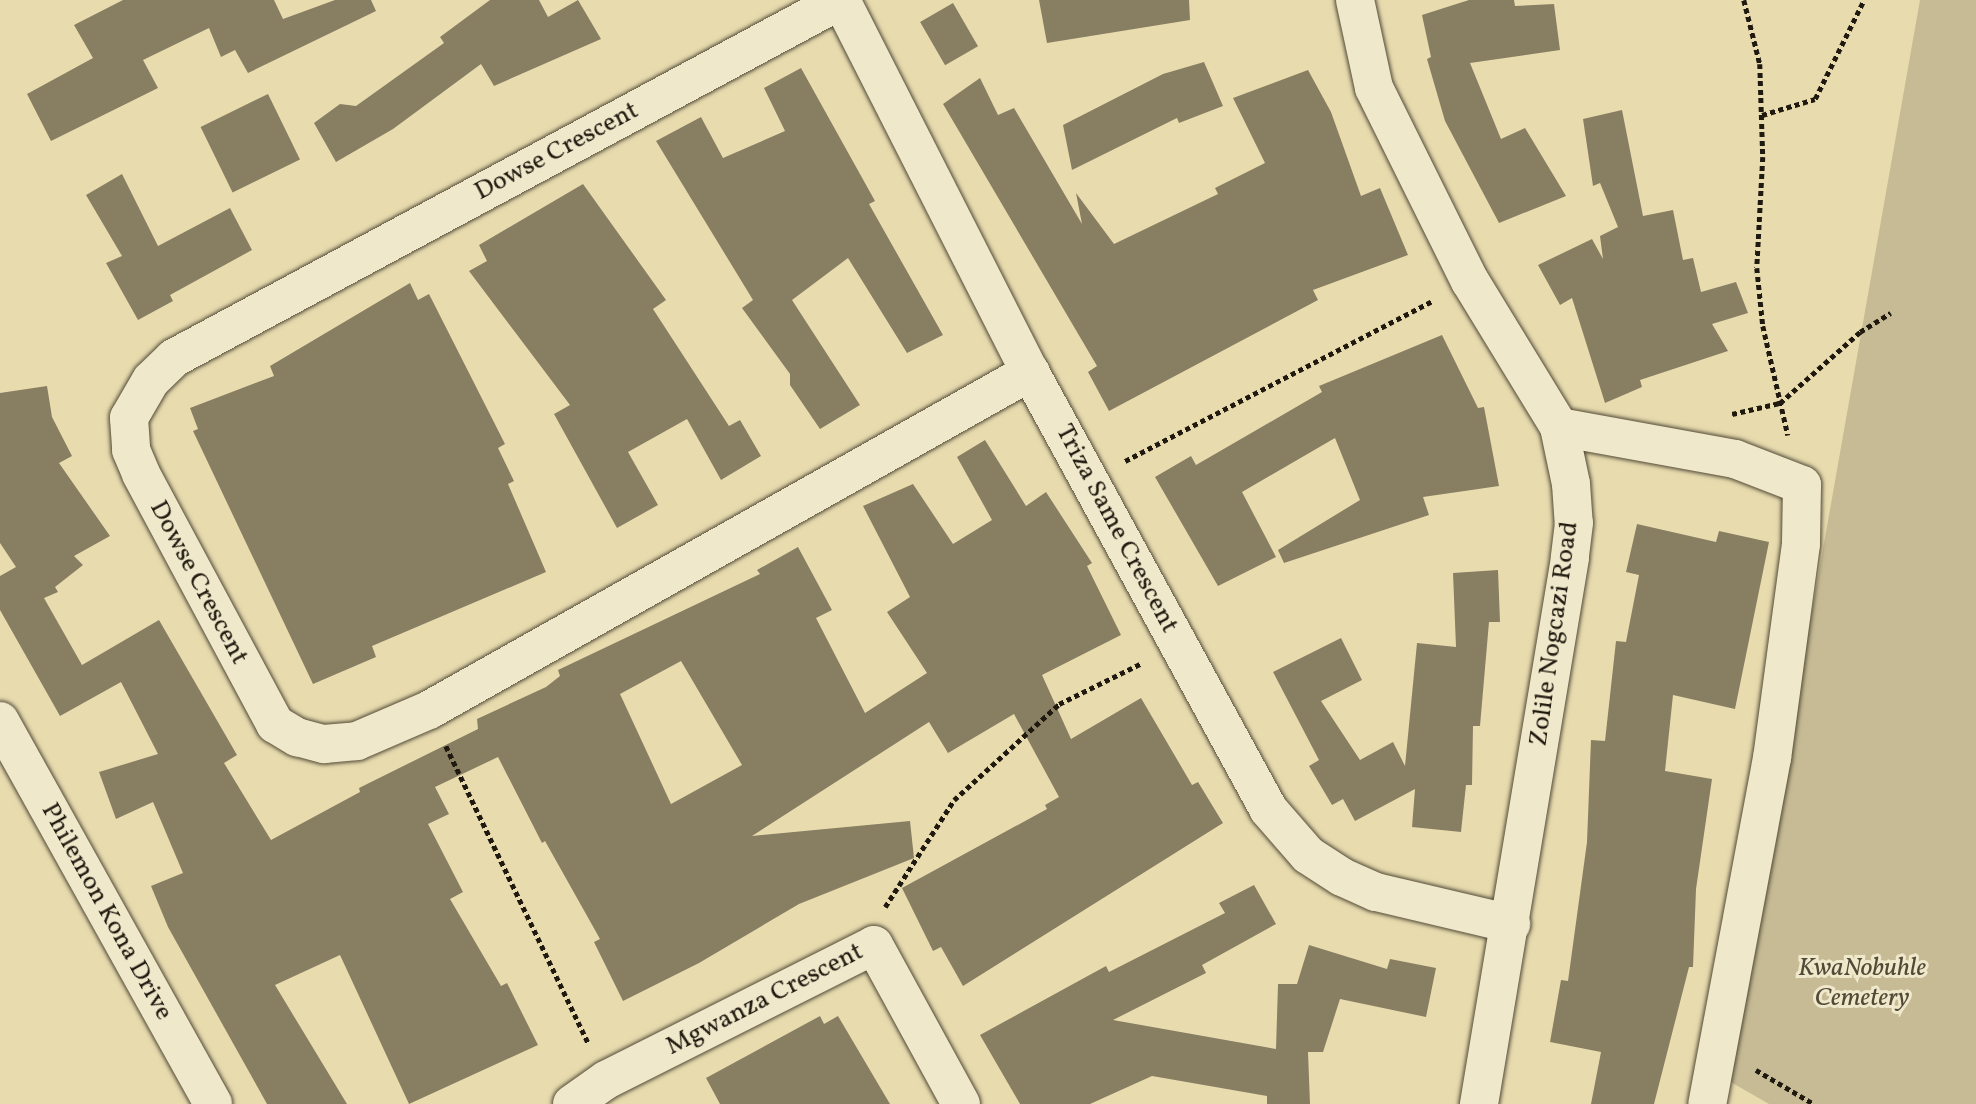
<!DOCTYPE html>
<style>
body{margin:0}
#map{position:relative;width:1976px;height:1104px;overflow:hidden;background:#e8dcaf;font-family:Vollkorn,serif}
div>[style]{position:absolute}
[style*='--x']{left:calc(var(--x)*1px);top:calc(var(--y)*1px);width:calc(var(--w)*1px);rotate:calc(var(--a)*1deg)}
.green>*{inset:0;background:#c6bb94}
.building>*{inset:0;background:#887e62;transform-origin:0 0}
.path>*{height:4.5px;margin-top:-2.25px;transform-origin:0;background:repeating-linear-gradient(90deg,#20190f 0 5px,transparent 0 8.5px)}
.roads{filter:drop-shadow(0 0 2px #524a37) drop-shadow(0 0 2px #524a37)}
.minor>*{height:38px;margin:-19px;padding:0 19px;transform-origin:19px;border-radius:19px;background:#f0e8cb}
span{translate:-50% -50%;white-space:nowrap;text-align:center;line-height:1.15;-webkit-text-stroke:6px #f0e8cb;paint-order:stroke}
.street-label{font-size:26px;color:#20190f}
.park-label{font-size:26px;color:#524a37;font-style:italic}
</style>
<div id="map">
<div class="green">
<i style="clip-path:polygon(1920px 0,1976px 0,1976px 1104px,1769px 1104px,1729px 1081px)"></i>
</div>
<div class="building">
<i style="clip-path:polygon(123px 0,274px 0,283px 19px,335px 0,371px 0,376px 11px,248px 73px,235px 50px,221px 57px,209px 28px,143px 60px,158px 88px,51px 141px,27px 94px,93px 58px,74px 25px)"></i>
<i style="clip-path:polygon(490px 0,539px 0,548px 17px,578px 0,601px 39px,494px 86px,481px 64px,393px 129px,336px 162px,314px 123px,340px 104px,356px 106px,444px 43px,440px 37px)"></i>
<i style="clip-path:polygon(1039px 0,1189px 0,1190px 20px,1047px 43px)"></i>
<i style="clip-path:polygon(1469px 0,1514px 0,1515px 6px,1554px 4px,1560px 50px,1470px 63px,1501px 139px,1525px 128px,1566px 196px,1499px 223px,1445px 121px,1427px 59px,1431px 57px,1422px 15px)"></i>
<i style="left:953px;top:3px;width:50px;height:38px;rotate:60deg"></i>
<i style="clip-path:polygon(1204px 62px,1223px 106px,1179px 123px,1177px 118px,1072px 170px,1063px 125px,1163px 74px)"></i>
<i style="clip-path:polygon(801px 68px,875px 201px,869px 204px,943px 335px,907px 353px,848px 258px,792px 300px,860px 405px,820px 429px,790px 385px,790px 374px,742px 308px,753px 300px,656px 141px,701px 117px,723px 158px,785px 131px,764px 88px)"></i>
<i style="clip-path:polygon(1308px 70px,1331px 112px,1361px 196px,1380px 188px,1408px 255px,1313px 290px,1318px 300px,1109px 411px,1088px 372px,1097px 366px,943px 104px,980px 78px,998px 115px,1014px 108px,1082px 224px,1076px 193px,1114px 244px,1218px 194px,1215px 188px,1265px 163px,1233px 98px)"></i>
<i style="left:268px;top:94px;width:73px;height:75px;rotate:64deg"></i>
<i style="clip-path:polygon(1622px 110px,1643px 216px,1673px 210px,1683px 260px,1693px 258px,1701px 292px,1736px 282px,1748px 313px,1712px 324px,1728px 351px,1640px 380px,1642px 387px,1605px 403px,1572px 298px,1560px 305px,1538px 265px,1592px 239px,1603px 259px,1600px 236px,1618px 227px,1600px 183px,1593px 186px,1583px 119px)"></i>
<i style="clip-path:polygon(122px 174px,158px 246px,230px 208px,252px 250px,170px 295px,173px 301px,138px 320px,106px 263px,122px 256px,86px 195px)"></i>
<i style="clip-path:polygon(583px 184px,666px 300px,653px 309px,729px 426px,740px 420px,761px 456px,721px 480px,687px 419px,628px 452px,658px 505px,617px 528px,554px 414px,570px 405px,469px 271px,487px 261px,479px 245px)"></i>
<i style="clip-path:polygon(410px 283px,418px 300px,429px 294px,505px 444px,498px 448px,514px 481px,508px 484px,546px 572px,372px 646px,376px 657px,313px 684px,193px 431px,198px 429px,190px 408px,274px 376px,270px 366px)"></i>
<i style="clip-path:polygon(1442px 335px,1478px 408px,1484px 407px,1499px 486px,1423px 497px,1429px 515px,1284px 563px,1278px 550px,1360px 500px,1335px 438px,1242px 492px,1276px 557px,1218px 586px,1155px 477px,1191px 456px,1196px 465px,1322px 392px,1319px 386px)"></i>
<i style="clip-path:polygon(evenodd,47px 386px,52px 417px,72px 456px,59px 463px,110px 536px,74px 556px,83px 565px,55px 587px,58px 592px,44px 598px,82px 665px,159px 620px,237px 755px,224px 763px,271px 840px,360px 792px,359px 788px,478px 729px,477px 719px,546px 687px,560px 676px,558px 670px,760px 574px,757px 570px,798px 547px,832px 610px,816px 618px,865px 713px,927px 673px,887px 612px,910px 597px,863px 506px,913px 484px,953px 544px,992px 520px,957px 457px,985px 440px,1026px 506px,1046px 492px,1092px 563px,1087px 566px,1121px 635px,1042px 675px,1071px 739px,1141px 698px,1192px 785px,1198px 782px,1223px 823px,963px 986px,941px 947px,933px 951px,902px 888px,1047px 809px,1045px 805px,1059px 797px,1014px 714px,948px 753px,929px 722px,752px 836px,910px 821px,914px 858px,799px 904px,699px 963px,623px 1001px,594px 942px,600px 939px,545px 841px,542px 843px,498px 757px,435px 787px,449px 814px,428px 824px,463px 892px,450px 899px,501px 986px,507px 983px,538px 1045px,409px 1104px,340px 955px,275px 985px,347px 1104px,267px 1104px,168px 927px,151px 886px,183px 873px,153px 802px,116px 819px,99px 772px,158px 754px,121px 682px,60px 716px,0 610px,0 576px,16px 567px,0 543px,0 393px,47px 386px,681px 661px,742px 765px,671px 804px,620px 694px,681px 661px)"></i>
<i style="clip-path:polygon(1637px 524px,1716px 542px,1719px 531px,1769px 542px,1735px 709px,1673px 695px,1665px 771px,1712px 779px,1696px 889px,1693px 967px,1689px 967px,1654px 1104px,1591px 1104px,1601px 1052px,1550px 1042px,1561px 980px,1568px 981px,1587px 842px,1591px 740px,1605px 741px,1616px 641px,1626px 642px,1639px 575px,1626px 572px)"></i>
<i style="clip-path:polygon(1498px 570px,1500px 622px,1489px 622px,1480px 726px,1473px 726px,1472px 785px,1466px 785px,1461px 832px,1412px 827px,1415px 789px,1355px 821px,1343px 799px,1332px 805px,1309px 766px,1319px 760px,1273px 672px,1341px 638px,1362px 680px,1321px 701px,1360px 760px,1393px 742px,1405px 766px,1417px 643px,1456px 647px,1453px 573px)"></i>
<i style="clip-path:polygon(1254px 885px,1276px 924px,1202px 965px,1206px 973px,1113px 1020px,1276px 1049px,1278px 984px,1297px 984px,1309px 945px,1387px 969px,1390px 959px,1436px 968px,1426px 1017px,1340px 999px,1323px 1052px,1308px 1052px,1310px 1104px,1267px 1104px,1267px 1096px,1152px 1076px,1090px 1104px,1020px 1104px,980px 1035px,1106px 966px,1109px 972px,1225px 913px,1219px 903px)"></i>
<i style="clip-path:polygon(820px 1016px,824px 1024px,838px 1016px,890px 1104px,720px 1104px,706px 1078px)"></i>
</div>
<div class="path">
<i style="--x:1744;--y:0;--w:66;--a:76"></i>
<i style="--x:1760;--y:64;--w:93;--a:88.2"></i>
<i style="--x:1763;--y:157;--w:111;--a:93.1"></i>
<i style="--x:1757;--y:268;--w:58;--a:84.1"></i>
<i style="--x:1763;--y:326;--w:112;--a:77.1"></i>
<i style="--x:1762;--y:115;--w:55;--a:-16.8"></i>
<i style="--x:1815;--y:99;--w:110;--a:-63.7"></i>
<i style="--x:1732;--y:414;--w:49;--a:-12.9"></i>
<i style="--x:1780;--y:403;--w:107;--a:-41.6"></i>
<i style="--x:1860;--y:332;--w:36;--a:-32"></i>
<i style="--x:1125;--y:461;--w:348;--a:-27.5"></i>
<i style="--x:446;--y:746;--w:331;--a:64.4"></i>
<i style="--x:885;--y:907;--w:127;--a:-57.2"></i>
<i style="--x:954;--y:800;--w:142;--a:-42.4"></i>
<i style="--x:1059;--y:704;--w:93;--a:-26.3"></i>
<i style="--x:1756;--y:1070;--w:67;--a:30.4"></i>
</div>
<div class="roads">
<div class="minor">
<i style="--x:841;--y:0;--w:757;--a:151.78"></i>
<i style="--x:174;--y:358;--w:32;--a:136"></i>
<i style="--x:151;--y:380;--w:44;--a:120.1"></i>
<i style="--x:129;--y:418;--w:32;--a:86"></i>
<i style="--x:131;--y:450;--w:26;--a:67"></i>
<i style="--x:141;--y:474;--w:284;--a:61.8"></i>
<i style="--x:275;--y:724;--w:26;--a:31"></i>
<i style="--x:297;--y:737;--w:28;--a:15"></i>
<i style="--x:324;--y:744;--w:33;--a:-5"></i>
<i style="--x:357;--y:741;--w:78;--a:-23.3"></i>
<i style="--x:429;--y:710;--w:690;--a:-29.35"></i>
<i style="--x:841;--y:0;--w:417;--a:63.1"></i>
<i style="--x:1030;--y:372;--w:498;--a:61.4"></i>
<i style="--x:1268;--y:809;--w:61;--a:49"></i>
<i style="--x:1308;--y:855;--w:40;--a:32.9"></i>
<i style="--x:1342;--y:877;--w:37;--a:24"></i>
<i style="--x:1376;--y:892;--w:139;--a:13.3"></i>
<i style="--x:1355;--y:0;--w:90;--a:77.8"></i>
<i style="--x:1374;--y:88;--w:216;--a:63.6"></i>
<i style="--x:1470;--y:281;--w:171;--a:58.6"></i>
<i style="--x:1559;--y:427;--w:58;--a:78.1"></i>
<i style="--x:1571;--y:484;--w:39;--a:86"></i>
<i style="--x:1574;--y:523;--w:35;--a:97"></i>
<i style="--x:1570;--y:558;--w:554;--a:99.46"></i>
<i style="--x:1559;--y:427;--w:179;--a:10.3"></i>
<i style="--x:1735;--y:459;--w:72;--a:21.2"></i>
<i style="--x:1802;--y:485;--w:59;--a:91"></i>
<i style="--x:1801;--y:544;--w:216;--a:97.7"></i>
<i style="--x:1772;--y:758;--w:352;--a:100.6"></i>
<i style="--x:0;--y:721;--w:438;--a:60.9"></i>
<i style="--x:572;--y:1104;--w:42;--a:-35.2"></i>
<i style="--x:606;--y:1080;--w:300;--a:-26.7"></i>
<i style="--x:874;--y:945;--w:181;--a:61.3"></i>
</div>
</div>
<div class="street-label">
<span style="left:557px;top:152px;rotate:-28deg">Dowse Crescent</span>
<span style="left:1116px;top:529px;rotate:62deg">Triza Same Crescent</span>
<span style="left:198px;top:583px;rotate:62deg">Dowse Crescent</span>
<span style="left:1555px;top:634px;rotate:-82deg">Zolile Nogcazi Road</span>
<span style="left:106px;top:912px;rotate:61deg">Philemon Kona Drive</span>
<span style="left:765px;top:1000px;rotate:-27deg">Mgwanza Crescent</span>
</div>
<div class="park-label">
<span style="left:1862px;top:984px">KwaNobuhle<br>Cemetery</span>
</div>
</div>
